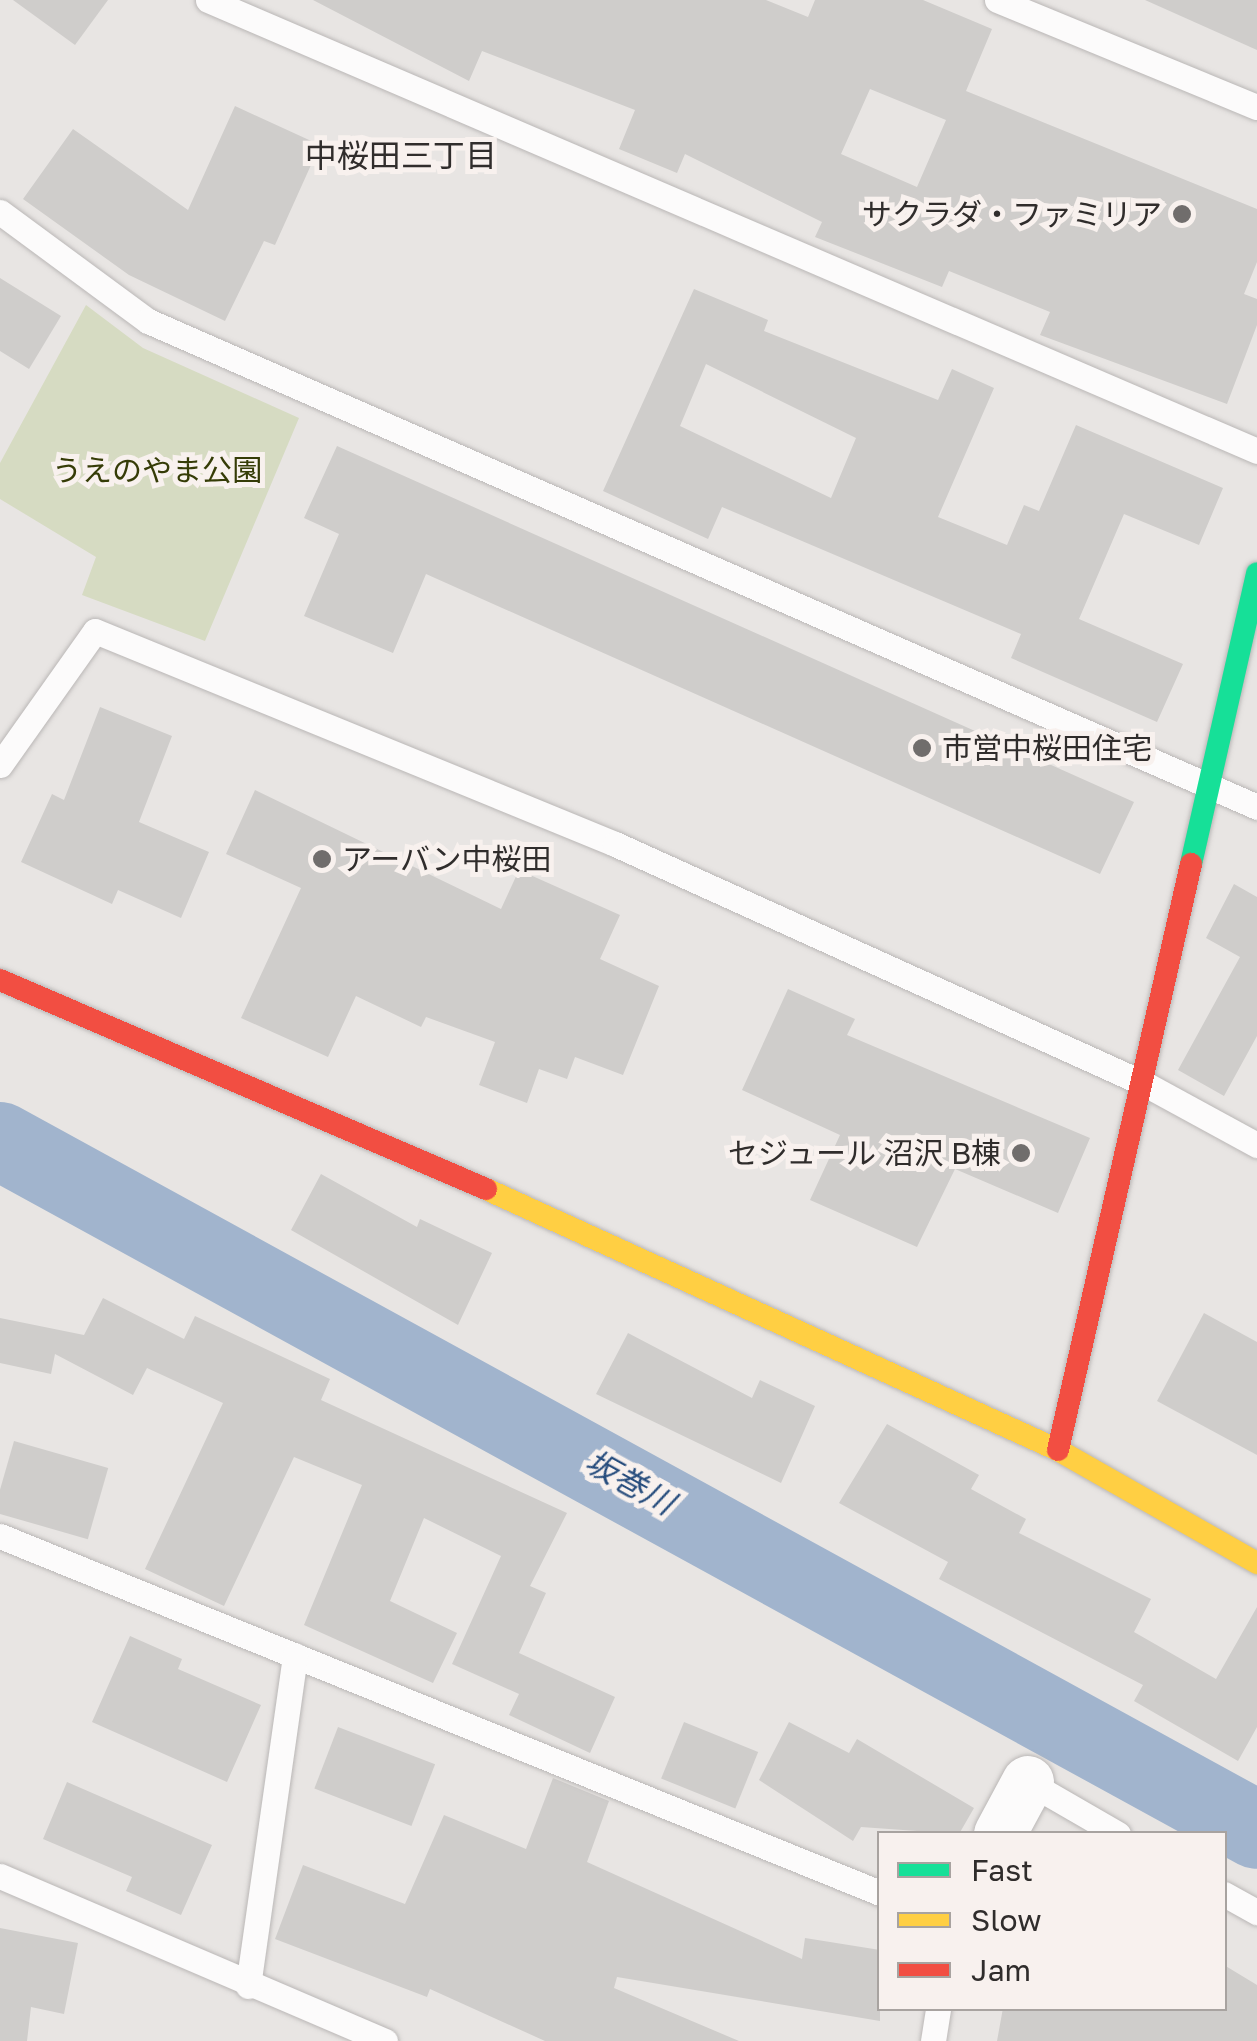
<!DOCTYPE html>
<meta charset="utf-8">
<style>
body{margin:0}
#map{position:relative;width:1257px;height:2041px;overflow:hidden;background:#e8e5e3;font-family:"Golos Text","Noto Sans JP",sans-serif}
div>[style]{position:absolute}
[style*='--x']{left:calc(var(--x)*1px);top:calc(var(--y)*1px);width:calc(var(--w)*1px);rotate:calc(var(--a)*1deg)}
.green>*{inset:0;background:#d6dbc2}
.river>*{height:78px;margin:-39px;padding:0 39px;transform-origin:39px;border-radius:39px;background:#a1b4cd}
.building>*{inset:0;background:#cfcdcb;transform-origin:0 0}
.roads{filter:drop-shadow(0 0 2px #bab7b6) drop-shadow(0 0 2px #bab7b6)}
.lane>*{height:25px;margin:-12.5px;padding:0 12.5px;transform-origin:12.5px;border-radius:12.5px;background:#fcfbfb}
.street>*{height:52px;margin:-26px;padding:0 26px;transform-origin:26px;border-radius:26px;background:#fcfbfb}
.fast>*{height:22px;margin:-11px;padding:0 11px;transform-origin:11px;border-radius:11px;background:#16e098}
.slow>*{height:22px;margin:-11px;padding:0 11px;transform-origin:11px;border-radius:11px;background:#ffcf43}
.jam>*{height:22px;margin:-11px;padding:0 11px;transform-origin:11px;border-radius:11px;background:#f24e42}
.dots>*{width:28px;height:28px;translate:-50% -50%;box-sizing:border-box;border:5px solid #f8f1ee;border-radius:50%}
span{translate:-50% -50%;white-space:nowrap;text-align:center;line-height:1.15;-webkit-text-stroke:10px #f8f1ee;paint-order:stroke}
.poi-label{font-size:30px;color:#302d2c}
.right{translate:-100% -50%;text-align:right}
.left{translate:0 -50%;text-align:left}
.park-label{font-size:30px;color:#353c07}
.neighbourhood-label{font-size:32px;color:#302d2c}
.water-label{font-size:32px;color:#274d7d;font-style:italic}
.legend{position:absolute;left:877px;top:1831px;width:350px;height:180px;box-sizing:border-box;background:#f8f1ee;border:2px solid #a8a3a0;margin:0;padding:12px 18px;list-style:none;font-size:30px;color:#302d2c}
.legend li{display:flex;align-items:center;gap:20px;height:50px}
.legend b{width:50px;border:2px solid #a8a3a0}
</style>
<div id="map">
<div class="green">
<i style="clip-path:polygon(86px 305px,143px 348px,299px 418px,205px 641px,82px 595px,96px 557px,0 499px,0 463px)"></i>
</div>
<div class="river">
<i style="--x:0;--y:1141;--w:1433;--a:28.73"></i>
</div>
<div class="building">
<i style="clip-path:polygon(13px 0,108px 0,75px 45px)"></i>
<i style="clip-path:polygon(evenodd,313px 0,766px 0,808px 17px,815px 0,923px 0,992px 29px,966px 91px,1257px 209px,1257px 262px,1244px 294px,1257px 299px,1257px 325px,1227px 404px,1040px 335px,1050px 312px,949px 271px,942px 287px,815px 237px,822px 222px,685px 154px,677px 173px,619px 149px,635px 110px,482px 51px,469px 81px,313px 0,870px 89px,946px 120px,917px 187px,841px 154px,870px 89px)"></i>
<i style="clip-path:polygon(1145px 0,1257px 0,1257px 50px)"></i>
<i style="clip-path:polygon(235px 106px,320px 145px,275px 245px,264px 241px,225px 321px,129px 275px,23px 199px,73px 129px,188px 210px)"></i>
<i style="clip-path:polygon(0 278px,61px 316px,29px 369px,0 351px)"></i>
<i style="clip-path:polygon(evenodd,694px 289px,768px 320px,764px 331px,938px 400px,952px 369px,994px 388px,938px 517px,1007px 545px,1024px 505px,1039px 511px,1076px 425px,1223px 488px,1199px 545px,1124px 514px,1079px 619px,1183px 664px,1157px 722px,1011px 658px,1021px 634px,722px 507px,708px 539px,603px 491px,694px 289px,706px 364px,856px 438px,831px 498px,680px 426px,706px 364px)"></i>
<i style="clip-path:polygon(337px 446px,1134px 802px,1100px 874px,426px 574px,393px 653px,304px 616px,339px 534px,304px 518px)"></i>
<i style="clip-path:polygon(100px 707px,172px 736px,139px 822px,209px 852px,181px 918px,118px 890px,112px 904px,21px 862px,52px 794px,64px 800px)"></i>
<i style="clip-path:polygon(255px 790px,501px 909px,519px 870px,620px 915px,600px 959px,659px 986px,623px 1075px,575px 1057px,567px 1079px,539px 1069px,527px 1103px,479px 1085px,495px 1042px,426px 1017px,421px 1027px,356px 996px,328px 1057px,241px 1018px,301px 888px,226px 854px)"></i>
<i style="clip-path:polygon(1234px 884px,1257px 897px,1257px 1036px,1224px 1096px,1178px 1070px,1240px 957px,1206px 938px)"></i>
<i style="clip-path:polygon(788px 989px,855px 1019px,847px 1035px,1090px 1138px,1058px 1213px,955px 1169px,917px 1247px,810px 1200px,840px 1135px,742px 1090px)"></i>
<i style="clip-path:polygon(321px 1174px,417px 1227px,420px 1219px,492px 1253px,458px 1325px,291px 1230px)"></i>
<i style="clip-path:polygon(103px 1298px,184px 1339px,195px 1316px,330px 1379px,321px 1400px,567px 1513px,530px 1586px,546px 1593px,519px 1653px,615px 1697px,590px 1753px,509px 1715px,519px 1694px,452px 1664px,501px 1556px,424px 1518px,390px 1601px,457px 1633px,433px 1683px,304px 1625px,362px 1485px,294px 1457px,224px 1606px,145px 1569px,223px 1403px,147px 1368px,133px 1395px,55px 1354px,51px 1374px,0 1363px,0 1318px,84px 1335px)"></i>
<i style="clip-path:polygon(1204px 1313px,1257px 1342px,1257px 1455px,1157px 1401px)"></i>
<i style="clip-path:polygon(628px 1333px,752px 1398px,760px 1380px,815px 1406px,781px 1483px,596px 1394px)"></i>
<i style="clip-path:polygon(887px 1424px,979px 1475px,971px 1489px,1026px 1519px,1019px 1533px,1151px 1599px,1134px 1632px,1216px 1679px,1257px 1607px,1257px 1727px,1238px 1761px,1134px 1701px,1143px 1685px,939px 1579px,948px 1562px,839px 1503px)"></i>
<i style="left:14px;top:1441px;width:98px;height:74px;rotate:16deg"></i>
<i style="clip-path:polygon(130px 1636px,182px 1659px,178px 1669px,261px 1705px,227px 1782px,92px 1722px)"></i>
<i style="left:684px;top:1722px;width:80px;height:61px;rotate:22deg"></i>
<i style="clip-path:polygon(789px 1722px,849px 1753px,857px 1739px,974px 1808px,959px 1834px,861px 1827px,853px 1841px,759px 1780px)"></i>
<i style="left:338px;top:1727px;width:104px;height:66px;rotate:21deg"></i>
<i style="clip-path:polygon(553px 1778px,609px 1801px,587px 1862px,802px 1959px,805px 1938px,880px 1950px,880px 2021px,617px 1977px,614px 1988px,739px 2041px,545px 2041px,430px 1989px,427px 1997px,275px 1939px,303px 1865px,405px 1904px,444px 1815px,526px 1849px)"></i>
<i style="clip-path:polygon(67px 1782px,212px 1845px,181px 1915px,126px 1891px,132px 1877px,43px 1839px)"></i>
<i style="clip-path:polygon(0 1928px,78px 1943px,64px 2014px,31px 2007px,27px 2041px,0 2041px)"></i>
<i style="clip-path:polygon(1224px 1965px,1257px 1985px,1257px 2041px,997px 2041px,1003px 2008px,1224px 2008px)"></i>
</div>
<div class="roads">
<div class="lane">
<i style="--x:208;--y:0;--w:1142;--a:23.26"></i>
<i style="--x:997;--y:0;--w:281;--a:22.4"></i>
<i style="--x:0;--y:212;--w:184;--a:36.4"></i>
<i style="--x:148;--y:321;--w:1211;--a:23.66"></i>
<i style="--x:0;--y:765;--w:164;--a:-54.7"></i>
<i style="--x:95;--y:631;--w:562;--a:22.27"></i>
<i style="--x:615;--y:844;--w:582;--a:24.36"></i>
<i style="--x:1145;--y:1084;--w:128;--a:28.6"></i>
<i style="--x:0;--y:1536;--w:950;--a:22.08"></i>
<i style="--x:1028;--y:1782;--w:104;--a:30"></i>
<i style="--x:0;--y:1876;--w:419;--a:23.2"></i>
<i style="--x:1224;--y:1894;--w:38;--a:29"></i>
<i style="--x:248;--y:1986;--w:334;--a:-81.9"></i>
<i style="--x:933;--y:2041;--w:33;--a:-81"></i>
</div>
<div class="street">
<i style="--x:1000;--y:1834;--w:59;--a:-61.7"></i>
</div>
<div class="fast">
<i style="--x:1191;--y:864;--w:298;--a:-77.2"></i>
</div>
<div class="slow">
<i style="--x:486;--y:1189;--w:629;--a:24.53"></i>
<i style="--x:1058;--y:1450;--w:229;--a:29.6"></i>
</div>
<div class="jam">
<i style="--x:0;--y:980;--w:529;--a:23.27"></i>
<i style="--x:1058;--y:1450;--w:601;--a:-77.21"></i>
</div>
</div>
<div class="dots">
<i style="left:1182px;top:214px;background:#706d6c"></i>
<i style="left:922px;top:748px;background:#706d6c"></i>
<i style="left:322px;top:859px;background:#706d6c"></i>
<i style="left:1021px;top:1153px;background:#706d6c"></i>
</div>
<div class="poi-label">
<span class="right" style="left:1162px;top:214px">サクラダ・ファミリア</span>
<span class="left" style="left:942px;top:748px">市営中桜田住宅</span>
<span class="left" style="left:342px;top:859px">アーバン中桜田</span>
<span class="right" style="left:1001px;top:1153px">セジュール 沼沢 B棟</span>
</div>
<div class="park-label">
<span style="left:157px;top:470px">うえのやま公園</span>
</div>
<div class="neighbourhood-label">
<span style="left:401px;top:155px">中桜田三丁目</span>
</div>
<div class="water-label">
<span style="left:630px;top:1482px;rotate:29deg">坂巻川</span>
</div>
<ul class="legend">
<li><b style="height:12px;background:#16e098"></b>Fast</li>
<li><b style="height:12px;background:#ffcf43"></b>Slow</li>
<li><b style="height:12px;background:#f24e42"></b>Jam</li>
</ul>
</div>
